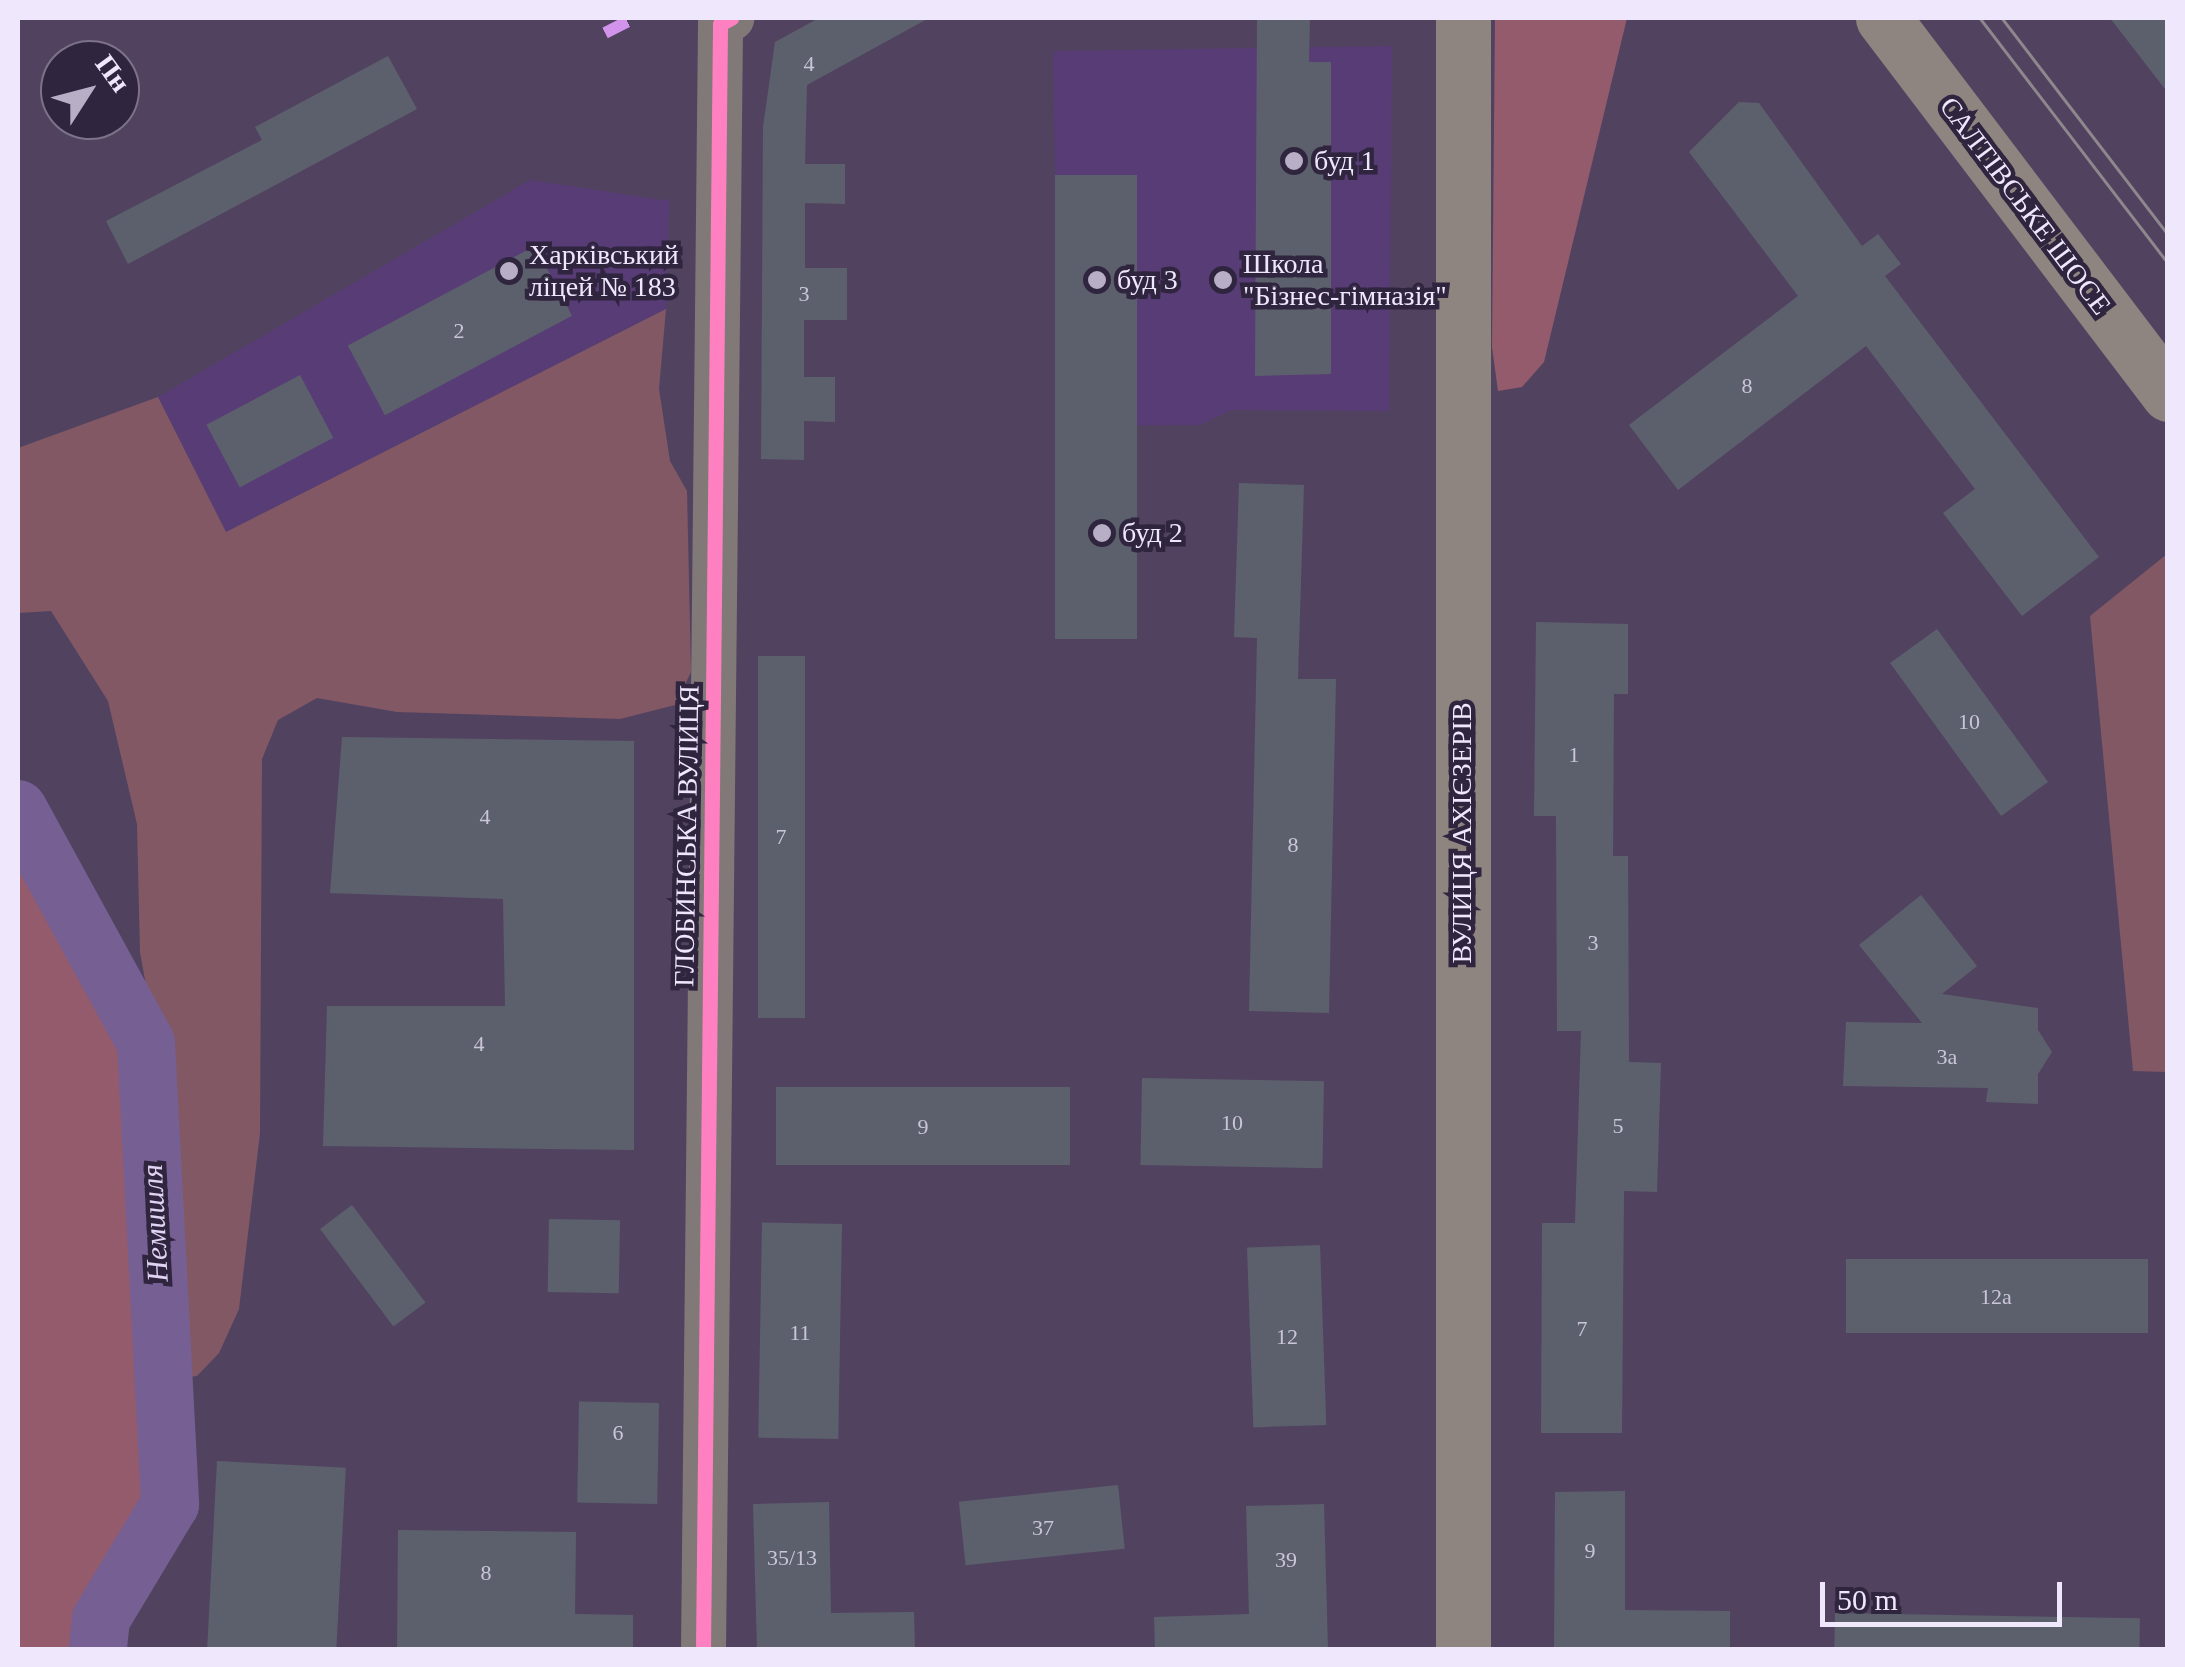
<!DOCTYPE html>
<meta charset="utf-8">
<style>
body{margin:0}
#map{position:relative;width:2185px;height:1667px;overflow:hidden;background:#514360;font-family:Georgia,serif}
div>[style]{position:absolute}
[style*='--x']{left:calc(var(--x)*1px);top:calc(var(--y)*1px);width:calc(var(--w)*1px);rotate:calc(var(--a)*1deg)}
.built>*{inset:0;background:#583c76}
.green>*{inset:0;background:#835865}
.forest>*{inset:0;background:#945b6d}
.river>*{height:58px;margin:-29px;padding:0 29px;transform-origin:29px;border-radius:29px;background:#765f93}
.building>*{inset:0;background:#5c606d;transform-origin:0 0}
.minor>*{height:45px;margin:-22.5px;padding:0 22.5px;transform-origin:22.5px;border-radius:22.5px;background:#817978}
.major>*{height:55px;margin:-27.5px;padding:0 27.5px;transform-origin:27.5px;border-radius:27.5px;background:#8e8480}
.tram>*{height:2.5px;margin:-1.25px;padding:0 1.25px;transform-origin:1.25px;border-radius:1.25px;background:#8e878c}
.quiet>*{height:12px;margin-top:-6px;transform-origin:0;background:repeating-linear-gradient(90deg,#d193ec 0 25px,transparent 0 37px)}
.cycleway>*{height:15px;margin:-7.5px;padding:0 7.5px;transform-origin:7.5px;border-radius:7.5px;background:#ff80c0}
.dots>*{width:28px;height:28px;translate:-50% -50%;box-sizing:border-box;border:5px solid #30253e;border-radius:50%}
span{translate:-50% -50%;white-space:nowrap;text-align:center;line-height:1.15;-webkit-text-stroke:9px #30253e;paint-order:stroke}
.number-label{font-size:22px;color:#cac5d8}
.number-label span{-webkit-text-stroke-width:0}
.poi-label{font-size:28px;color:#efe7fc}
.left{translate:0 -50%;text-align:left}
.street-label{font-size:28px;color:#efe7fc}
.water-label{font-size:30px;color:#e0d3f3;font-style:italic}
.frame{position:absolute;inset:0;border:20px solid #efe7fc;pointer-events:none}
.north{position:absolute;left:40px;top:40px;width:100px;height:100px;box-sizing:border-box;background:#30253e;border:2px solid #7c738a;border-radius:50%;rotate:54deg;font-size:28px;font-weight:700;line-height:40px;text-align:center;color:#efe7fc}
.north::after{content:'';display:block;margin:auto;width:35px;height:45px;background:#b8aec5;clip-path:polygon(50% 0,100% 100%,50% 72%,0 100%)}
.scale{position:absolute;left:1820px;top:1582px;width:242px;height:45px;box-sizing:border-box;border:5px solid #efe7fc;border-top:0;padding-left:12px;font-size:30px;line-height:35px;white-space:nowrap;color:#efe7fc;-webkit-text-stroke:8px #30253e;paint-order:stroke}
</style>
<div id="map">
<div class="built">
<i style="clip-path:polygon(1392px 46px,1389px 411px,1231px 410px,1200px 425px,1059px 426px,1053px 51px)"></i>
<i style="clip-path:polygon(530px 180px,669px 201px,666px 309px,226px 532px,158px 397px)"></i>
</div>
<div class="green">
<i style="clip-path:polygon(666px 309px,659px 389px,670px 461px,687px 491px,691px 672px,675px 705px,620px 719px,397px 712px,317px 698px,278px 720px,262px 759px,260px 1133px,239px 1309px,219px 1353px,197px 1376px,178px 1378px,161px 1069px,140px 952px,137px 824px,108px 701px,51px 611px,18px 613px,18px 448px,158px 397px,226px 532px)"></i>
<i style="clip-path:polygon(2167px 554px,2167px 1072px,2133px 1071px,2090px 616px)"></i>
</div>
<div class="forest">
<i style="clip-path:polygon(1495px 18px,1627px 18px,1544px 362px,1522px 387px,1498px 391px,1492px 347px)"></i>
<i style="clip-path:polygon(18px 838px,64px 914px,132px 1059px,155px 1498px,79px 1628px,77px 1649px,18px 1649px)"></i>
</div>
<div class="river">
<i style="--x:18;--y:809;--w:267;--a:61.3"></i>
<i style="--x:146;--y:1043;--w:462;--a:87"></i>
<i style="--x:170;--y:1504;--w:134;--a:121"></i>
<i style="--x:101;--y:1619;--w:31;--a:96"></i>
</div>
<div class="building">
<i style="clip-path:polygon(819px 18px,929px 18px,807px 85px,805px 164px,845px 164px,845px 204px,805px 203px,805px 268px,847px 268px,847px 320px,804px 320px,804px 377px,835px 377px,835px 422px,804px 421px,804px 460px,761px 459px,763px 127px,775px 42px)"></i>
<i style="clip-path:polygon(1257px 18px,1310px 18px,1309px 62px,1331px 62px,1331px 374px,1255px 376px)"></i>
<i style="clip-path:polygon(2110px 18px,2168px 18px,2168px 93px)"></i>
<i style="clip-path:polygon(388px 56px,417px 109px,128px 264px,106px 221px,262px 140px,255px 127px)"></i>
<i style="clip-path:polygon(1739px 102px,1759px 103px,1862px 246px,1878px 234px,1901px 264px,1885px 276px,2099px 557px,2022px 616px,1943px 513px,1975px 489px,1866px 346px,1678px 490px,1629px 425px,1798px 296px,1689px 152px)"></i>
<i style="left:1055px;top:175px;width:82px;height:464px"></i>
<i style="left:535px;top:246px;width:79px;height:212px;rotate:62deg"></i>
<i style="left:300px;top:375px;width:71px;height:106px;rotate:62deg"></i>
<i style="clip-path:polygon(1239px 483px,1304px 485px,1298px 679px,1336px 679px,1329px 1013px,1249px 1011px,1257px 638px,1234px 637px)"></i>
<i style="clip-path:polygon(1536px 622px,1628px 624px,1628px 694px,1614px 694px,1613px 856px,1628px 856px,1629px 1062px,1661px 1063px,1657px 1192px,1624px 1191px,1622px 1433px,1541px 1433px,1542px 1223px,1575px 1223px,1581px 1031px,1557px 1031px,1556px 816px,1534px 816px)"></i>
<i style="left:1937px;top:629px;width:189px;height:58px;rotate:54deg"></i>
<i style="left:758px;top:656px;width:47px;height:362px"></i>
<i style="clip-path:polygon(342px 737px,634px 741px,634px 1150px,323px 1146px,327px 1006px,505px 1006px,503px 899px,330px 893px)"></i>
<i style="clip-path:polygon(1921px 895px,1977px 966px,1942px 994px,2038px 1008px,2038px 1030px,2052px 1052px,2038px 1074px,2038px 1104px,1986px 1102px,1988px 1088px,1843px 1086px,1846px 1022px,1922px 1023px,1859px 945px)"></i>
<i style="left:1142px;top:1078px;width:182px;height:87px;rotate:1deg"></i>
<i style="left:776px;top:1087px;width:294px;height:78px"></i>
<i style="left:352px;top:1205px;width:122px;height:40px;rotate:53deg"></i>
<i style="left:549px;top:1219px;width:71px;height:73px;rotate:1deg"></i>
<i style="left:842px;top:1224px;width:215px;height:80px;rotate:91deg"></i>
<i style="left:1320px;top:1245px;width:180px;height:73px;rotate:88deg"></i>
<i style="left:1846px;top:1259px;width:302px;height:74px"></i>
<i style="left:659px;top:1403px;width:101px;height:80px;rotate:91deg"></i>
<i style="left:217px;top:1461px;width:129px;height:189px;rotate:3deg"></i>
<i style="left:1118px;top:1485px;width:64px;height:160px;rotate:84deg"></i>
<i style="clip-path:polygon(1625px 1491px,1625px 1610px,1730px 1611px,1730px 1650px,1554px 1650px,1555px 1492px)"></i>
<i style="clip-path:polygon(829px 1502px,831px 1613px,914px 1612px,915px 1650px,757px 1650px,753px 1504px)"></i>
<i style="clip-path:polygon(1324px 1504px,1328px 1650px,1155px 1650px,1154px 1617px,1249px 1614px,1246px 1506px)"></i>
<i style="clip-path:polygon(398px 1530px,576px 1532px,575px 1614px,633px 1615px,633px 1650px,397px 1650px)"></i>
<i style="left:1835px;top:1613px;width:305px;height:37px;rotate:1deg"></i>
</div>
<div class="minor">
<i style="--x:703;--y:1650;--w:1626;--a:-89.4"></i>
<i style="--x:720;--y:24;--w:13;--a:-29"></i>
</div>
<div class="major">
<i style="--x:1883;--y:18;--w:472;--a:52.8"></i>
<i style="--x:1463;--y:1650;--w:1632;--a:-90"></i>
</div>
<div class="tram">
<i style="--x:1980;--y:18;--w:309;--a:52.5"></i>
<i style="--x:2002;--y:18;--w:272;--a:52.5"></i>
</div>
<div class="quiet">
<i style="--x:605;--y:33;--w:33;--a:-27"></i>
</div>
<div class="cycleway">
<i style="--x:703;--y:1650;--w:1626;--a:-89.4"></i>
<i style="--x:720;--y:24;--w:13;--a:-29"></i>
</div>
<div class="dots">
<i style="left:1294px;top:161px;background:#b8aec5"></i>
<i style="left:509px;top:271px;background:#b8aec5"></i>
<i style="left:1097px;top:280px;background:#b8aec5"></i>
<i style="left:1223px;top:280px;background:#b8aec5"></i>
<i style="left:1102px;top:533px;background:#b8aec5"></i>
</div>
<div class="number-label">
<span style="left:809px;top:64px">4</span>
<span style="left:804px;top:294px">3</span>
<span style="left:459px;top:331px">2</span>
<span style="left:1747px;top:386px">8</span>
<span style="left:1969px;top:722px">10</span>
<span style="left:1574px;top:755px">1</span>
<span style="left:485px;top:817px">4</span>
<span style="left:781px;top:837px">7</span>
<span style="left:1293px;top:845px">8</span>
<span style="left:1593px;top:943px">3</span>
<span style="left:479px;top:1044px">4</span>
<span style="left:1947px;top:1057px">3а</span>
<span style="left:1232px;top:1123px">10</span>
<span style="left:1618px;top:1126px">5</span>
<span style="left:923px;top:1127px">9</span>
<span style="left:1996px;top:1297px">12а</span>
<span style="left:1582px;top:1329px">7</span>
<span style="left:800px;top:1333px">11</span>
<span style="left:1287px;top:1337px">12</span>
<span style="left:618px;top:1433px">6</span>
<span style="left:1043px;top:1528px">37</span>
<span style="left:1590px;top:1551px">9</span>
<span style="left:792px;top:1558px">35/13</span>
<span style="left:1286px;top:1560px">39</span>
<span style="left:486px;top:1573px">8</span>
</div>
<div class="poi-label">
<span class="left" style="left:1314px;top:161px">буд 1</span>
<span class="left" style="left:529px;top:271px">Харківський<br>ліцей № 183</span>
<span class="left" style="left:1243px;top:280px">Школа<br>"Бізнес-гімназія"</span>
<span class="left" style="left:1117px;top:280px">буд 3</span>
<span class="left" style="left:1122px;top:533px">буд 2</span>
</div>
<div class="street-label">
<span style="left:2025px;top:206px;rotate:53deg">САЛТІВСЬКЕ ШОСЕ</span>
<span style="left:1462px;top:833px;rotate:-90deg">ВУЛИЦЯ АХІЄЗЕРІВ</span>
<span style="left:687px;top:836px;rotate:-89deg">ГЛОБИНСЬКА ВУЛИЦЯ</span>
</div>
<div class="water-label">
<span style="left:155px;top:1223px;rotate:-93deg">Немишля</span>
</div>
<div class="frame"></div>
<div class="north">Пн</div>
<div class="scale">50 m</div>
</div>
